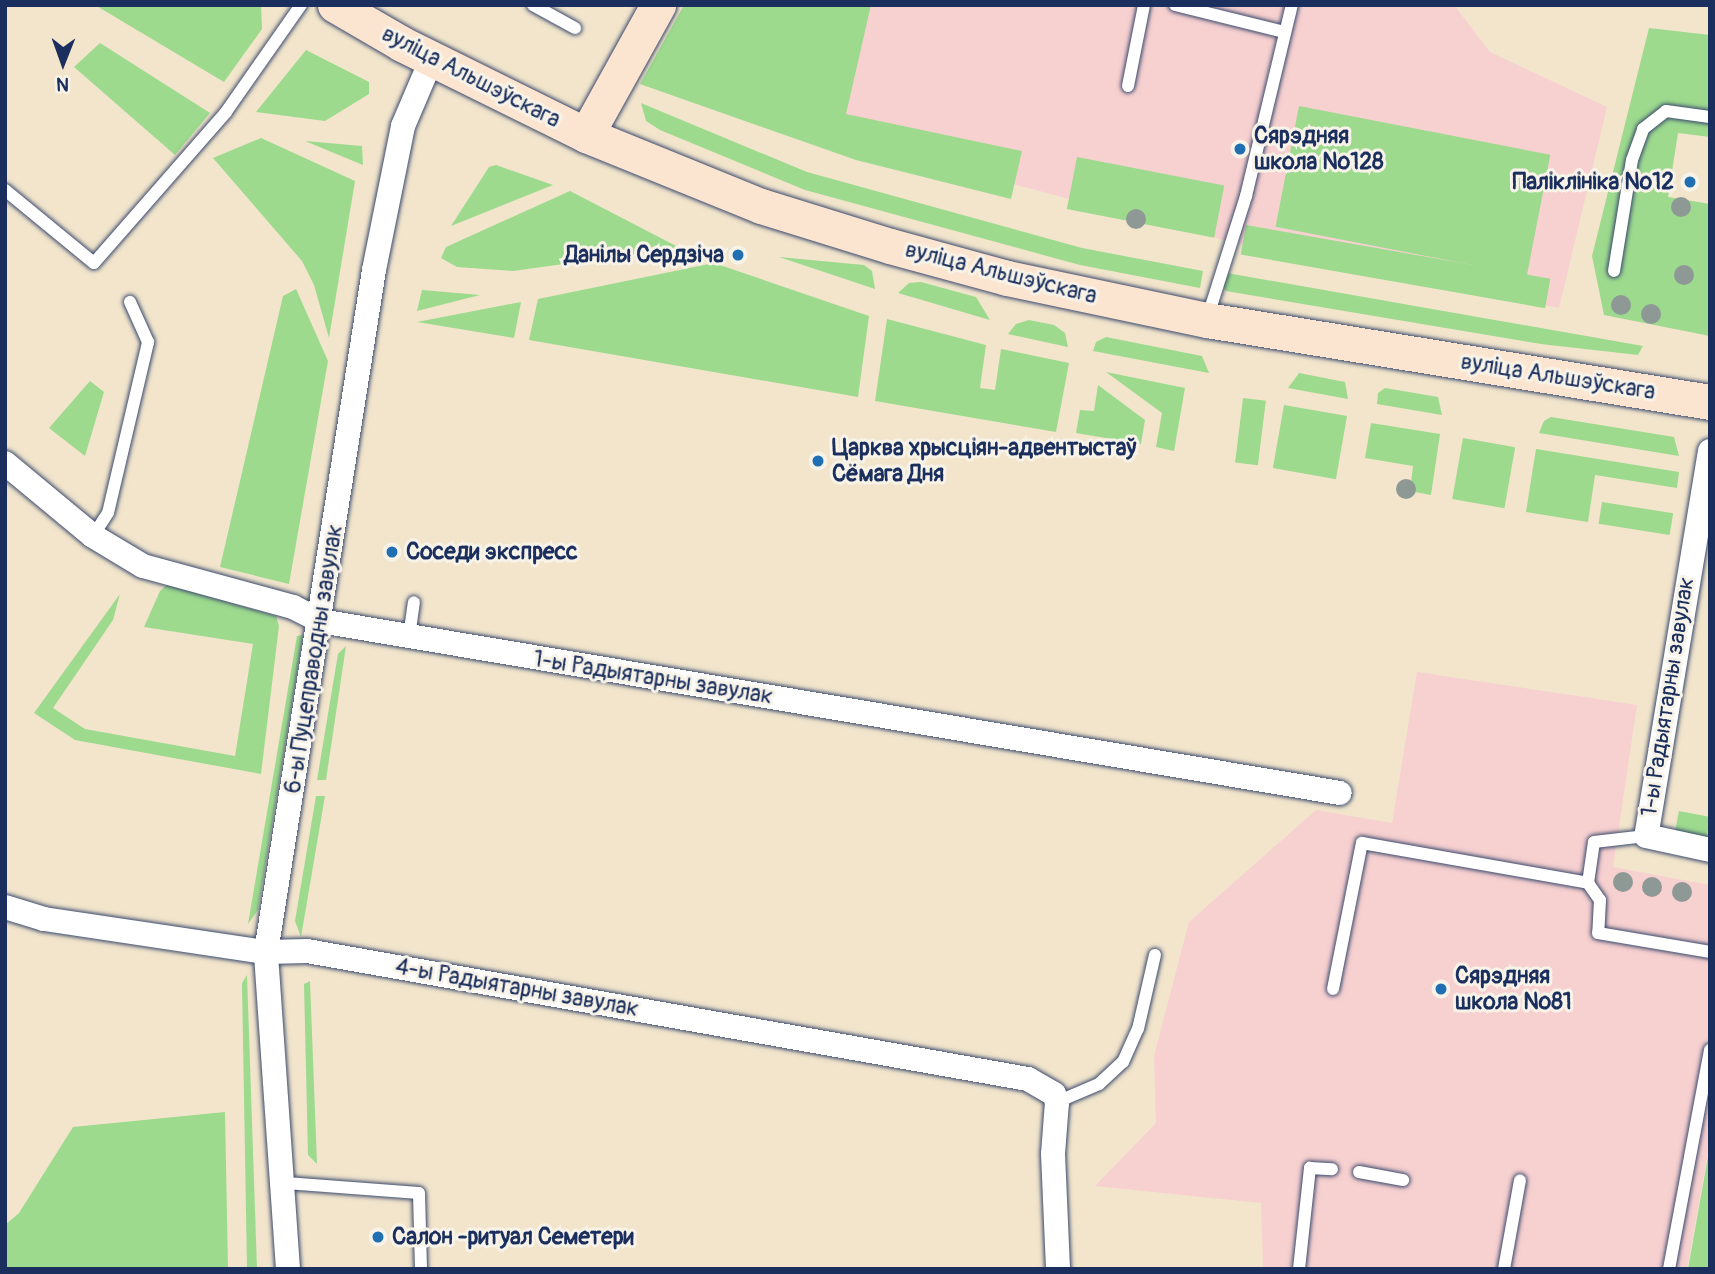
<!DOCTYPE html>
<meta charset="utf-8">
<style>
body{margin:0}
#map{position:relative;width:1715px;height:1274px;overflow:hidden;background:#f2e5cc;font-family:Pangolin,sans-serif}
div>[style]{position:absolute}
[style*='--x']{left:calc(var(--x)*1px);top:calc(var(--y)*1px);width:calc(var(--w)*1px);rotate:calc(var(--a)*1deg)}
.built>*{inset:0;background:#f7d0d0}
.green>*{inset:0;background:#9dda8e;transform-origin:0 0}
.roads{filter:drop-shadow(0 0 2px #3b4a6e) drop-shadow(0 0 2px #3b4a6e)}
.lane>*{height:12px;margin:-6px;padding:0 6px;transform-origin:6px;border-radius:6px;background:#fff}
.street>*{height:24px;margin:-12px;padding:0 12px;transform-origin:12px;border-radius:12px;background:#fff}
.secondary>*{height:35px;margin:-17.5px;padding:0 17.5px;transform-origin:17.5px;border-radius:17.5px;background:#fce5d0}
.trees>*{width:20px;height:20px;margin:-10px;border-radius:50%;background:#8e9996}
.dots>*{width:19px;height:19px;translate:-50% -50%;box-sizing:border-box;border:4px solid #f7f3e8;border-radius:50%}
span{translate:-50% -50%;white-space:nowrap;text-align:center;line-height:1.15;-webkit-text-stroke:6px #f7f3e8;paint-order:stroke}
.street-label{font-size:23px;color:#1b2f5e}
.poi-label{font-size:23px;color:#1b2f5e;font-weight:700}
.left{translate:0 -50%;text-align:left}
.right{translate:-100% -50%;text-align:right}
.frame{position:absolute;inset:0;border:7px solid #1b2f5e;pointer-events:none}
.north{position:absolute;left:28px;top:28px;width:70px;height:70px;-webkit-text-stroke:5px #f7f3e8;paint-order:stroke;rotate:181deg;font-size:19px;font-weight:700;line-height:28px;text-align:center;color:#1b2f5e}
.north::after{content:'';display:block;margin:auto;width:24px;height:32px;background:#1b2f5e;clip-path:polygon(50% 0,100% 100%,50% 72%,0 100%)}
</style>
<div id="map">
<div class="built">
<i style="clip-path:polygon(696px 5px,1454px 5px,1490px 52px,1607px 107px,1559px 308px,1231px 242px,649px 87px)"></i>
<i style="clip-path:polygon(1417px 672px,1637px 705px,1613px 867px,1710px 885px,1710px 1141px,1687px 1269px,1263px 1269px,1261px 1203px,1095px 1186px,1156px 1123px,1154px 1056px,1189px 922px,1316px 810px,1392px 823px)"></i>
</div>
<div class="green">
<i style="clip-path:polygon(95px 5px,261px 5px,262px 29px,224px 82px)"></i>
<i style="clip-path:polygon(684px 5px,871px 5px,846px 114px,1022px 151px,1011px 199px,856px 160px,640px 84px)"></i>
<i style="clip-path:polygon(1649px 28px,1710px 35px,1710px 137px,1678px 133px,1668px 197px,1710px 204px,1710px 336px,1604px 315px,1592px 256px)"></i>
<i style="clip-path:polygon(100px 43px,210px 113px,175px 155px,74px 67px)"></i>
<i style="clip-path:polygon(306px 50px,369px 82px,369px 94px,325px 121px,256px 112px)"></i>
<i style="clip-path:polygon(641px 103px,807px 172px,1082px 248px,1203px 271px,1200px 288px,1080px 265px,805px 190px,660px 130px,646px 121px)"></i>
<i style="left:1299px;top:106px;width:256px;height:123px;rotate:11deg"></i>
<i style="clip-path:polygon(261px 138px,355px 181px,329px 338px,314px 285px,302px 261px,213px 158px)"></i>
<i style="clip-path:polygon(305px 141px,362px 146px,363px 165px)"></i>
<i style="left:1077px;top:157px;width:150px;height:53px;rotate:11deg"></i>
<i style="clip-path:polygon(496px 165px,553px 185px,451px 226px,489px 167px)"></i>
<i style="clip-path:polygon(570px 191px,680px 248px,513px 271px,457px 267px,441px 258px,446px 247px)"></i>
<i style="left:1246px;top:225px;width:309px;height:30px;rotate:10deg"></i>
<i style="clip-path:polygon(779px 257px,864px 265px,872px 271px,875px 289px)"></i>
<i style="clip-path:polygon(714px 263px,869px 316px,858px 397px,529px 340px,538px 299px)"></i>
<i style="clip-path:polygon(1227px 273px,1643px 346px,1638px 355px,1541px 344px,1226px 291px,1222px 285px)"></i>
<i style="clip-path:polygon(921px 282px,976px 297px,990px 320px,898px 293px,909px 283px)"></i>
<i style="clip-path:polygon(296px 289px,328px 361px,289px 584px,220px 567px,283px 296px)"></i>
<i style="clip-path:polygon(422px 290px,480px 295px,417px 311px)"></i>
<i style="clip-path:polygon(521px 302px,514px 338px,417px 322px)"></i>
<i style="clip-path:polygon(887px 319px,986px 345px,980px 388px,995px 390px,1001px 349px,1069px 363px,1056px 432px,875px 401px)"></i>
<i style="clip-path:polygon(1029px 320px,1054px 325px,1065px 333px,1068px 347px,1008px 334px,1016px 324px)"></i>
<i style="clip-path:polygon(1106px 337px,1202px 356px,1209px 373px,1093px 351px,1096px 342px)"></i>
<i style="clip-path:polygon(1106px 372px,1185px 388px,1174px 451px,1156px 447px,1162px 413px)"></i>
<i style="clip-path:polygon(1299px 373px,1345px 382px,1348px 399px,1288px 388px)"></i>
<i style="clip-path:polygon(90px 381px,104px 392px,85px 456px,49px 428px)"></i>
<i style="clip-path:polygon(1098px 385px,1145px 420px,1141px 444px,1076px 433px,1080px 410px,1094px 411px)"></i>
<i style="clip-path:polygon(1385px 388px,1438px 397px,1442px 415px,1377px 404px,1378px 393px)"></i>
<i style="left:1243px;top:398px;width:23px;height:65px;rotate:7deg"></i>
<i style="left:1284px;top:405px;width:64px;height:64px;rotate:10deg"></i>
<i style="clip-path:polygon(1551px 417px,1674px 437px,1679px 456px,1539px 433px,1544px 421px)"></i>
<i style="clip-path:polygon(1371px 423px,1440px 434px,1431px 495px,1410px 491px,1413px 466px,1365px 458px)"></i>
<i style="left:1463px;top:438px;width:53px;height:62px;rotate:10deg"></i>
<i style="clip-path:polygon(1536px 449px,1679px 472px,1677px 488px,1595px 475px,1588px 522px,1526px 512px)"></i>
<i style="left:1602px;top:502px;width:72px;height:22px;rotate:9deg"></i>
<i style="clip-path:polygon(167px 585px,276px 616px,279px 626px,261px 774px,75px 740px,34px 713px,120px 594px,113px 620px,53px 708px,85px 729px,235px 756px,253px 644px,144px 627px,160px 591px)"></i>
<i style="clip-path:polygon(303px 635px,258px 910px,248px 924px,297px 636px)"></i>
<i style="clip-path:polygon(346px 646px,326px 780px,317px 780px,338px 654px)"></i>
<i style="clip-path:polygon(316px 796px,325px 796px,301px 937px,295px 921px)"></i>
<i style="left:1679px;top:811px;width:32px;height:23px;rotate:11deg"></i>
<i style="clip-path:polygon(247px 975px,257px 1269px,247px 1269px,242px 983px)"></i>
<i style="clip-path:polygon(310px 981px,317px 1164px,308px 1155px,304px 984px)"></i>
<i style="clip-path:polygon(225px 1112px,228px 1269px,5px 1269px,5px 1225px,19px 1213px,73px 1127px)"></i>
<i style="clip-path:polygon(1710px 1145px,1710px 1269px,1688px 1269px)"></i>
</div>
<div class="roads">
<div class="lane">
<i style="--x:533;--y:5;--w:48;--a:28.7"></i>
<i style="--x:1175;--y:5;--w:112;--a:13.9"></i>
<i style="--x:1128;--y:86;--w:83;--a:-78.8"></i>
<i style="--x:5;--y:190;--w:115;--a:39.4"></i>
<i style="--x:94;--y:263;--w:201;--a:-48.8"></i>
<i style="--x:226;--y:112;--w:131;--a:-55"></i>
<i style="--x:1614;--y:271;--w:112;--a:-80.8"></i>
<i style="--x:1632;--y:160;--w:33;--a:-70"></i>
<i style="--x:1643;--y:129;--w:29;--a:-38"></i>
<i style="--x:1666;--y:111;--w:44;--a:7.8"></i>
<i style="--x:1207;--y:319;--w:129;--a:-72.4"></i>
<i style="--x:1246;--y:196;--w:196;--a:-76.5"></i>
<i style="--x:93;--y:536;--w:27;--a:-57"></i>
<i style="--x:108;--y:513;--w:176;--a:-76.8"></i>
<i style="--x:148;--y:342;--w:44;--a:-114.2"></i>
<i style="--x:409;--y:637;--w:35;--a:-82"></i>
<i style="--x:1588;--y:883;--w:41;--a:-81.7"></i>
<i style="--x:1594;--y:842;--w:52;--a:-6.6"></i>
<i style="--x:1333;--y:989;--w:149;--a:-78.8"></i>
<i style="--x:1362;--y:843;--w:230;--a:10"></i>
<i style="--x:1588;--y:883;--w:21;--a:55"></i>
<i style="--x:1600;--y:900;--w:33;--a:93"></i>
<i style="--x:1598;--y:933;--w:114;--a:9.6"></i>
<i style="--x:1057;--y:1102;--w:46;--a:-23.2"></i>
<i style="--x:1099;--y:1084;--w:33;--a:-43"></i>
<i style="--x:1123;--y:1062;--w:36;--a:-66"></i>
<i style="--x:1138;--y:1029;--w:76;--a:-77.1"></i>
<i style="--x:1359;--y:1172;--w:45;--a:10.3"></i>
<i style="--x:286;--y:1183;--w:133;--a:4.3"></i>
<i style="--x:419;--y:1193;--w:76;--a:88.5"></i>
<i style="--x:1299;--y:1269;--w:102;--a:-83.8"></i>
<i style="--x:1310;--y:1168;--w:22;--a:3"></i>
<i style="--x:1504;--y:1269;--w:90;--a:-79.8"></i>
<i style="--x:1669;--y:1269;--w:223;--a:-79.4"></i>
</div>
<div class="street">
<i style="--x:1710;--y:451;--w:390;--a:99.4"></i>
<i style="--x:1646;--y:836;--w:66;--a:12.3"></i>
<i style="--x:5;--y:463;--w:114;--a:39.7"></i>
<i style="--x:93;--y:536;--w:58;--a:31"></i>
<i style="--x:143;--y:566;--w:156;--a:15.3"></i>
<i style="--x:293;--y:607;--w:30;--a:27"></i>
<i style="--x:320;--y:621;--w:1034;--a:9.57"></i>
<i style="--x:5;--y:907;--w:41;--a:17.1"></i>
<i style="--x:44;--y:919;--w:224;--a:8.5"></i>
<i style="--x:266;--y:952;--w:41;--a:-1.4"></i>
<i style="--x:307;--y:951;--w:732;--a:10.07"></i>
<i style="--x:1028;--y:1079;--w:30;--a:30"></i>
<i style="--x:1054;--y:1094;--w:9;--a:69"></i>
<i style="--x:1057;--y:1102;--w:52;--a:94.4"></i>
<i style="--x:1053;--y:1154;--w:115;--a:87.5"></i>
<i style="--x:288;--y:1269;--w:318;--a:-94"></i>
<i style="--x:266;--y:952;--w:690;--a:-81"></i>
<i style="--x:374;--y:270;--w:147;--a:-78.6"></i>
<i style="--x:403;--y:126;--w:74;--a:-66.9"></i>
</div>
<div class="secondary">
<i style="--x:335;--y:5;--w:78;--a:30.2"></i>
<i style="--x:402;--y:44;--w:205;--a:26.3"></i>
<i style="--x:586;--y:135;--w:189;--a:22.1"></i>
<i style="--x:761;--y:206;--w:135;--a:17.2"></i>
<i style="--x:890;--y:246;--w:121;--a:15.3"></i>
<i style="--x:1007;--y:278;--w:204;--a:11.9"></i>
<i style="--x:1207;--y:320;--w:510;--a:9.26"></i>
<i style="--x:586;--y:135;--w:149;--a:-61"></i>
</div>
</div>
<div class="trees">
<i style="left:1681px;top:207px"></i>
<i style="left:1136px;top:219px"></i>
<i style="left:1684px;top:275px"></i>
<i style="left:1621px;top:305px"></i>
<i style="left:1651px;top:314px"></i>
<i style="left:1406px;top:489px"></i>
<i style="left:1623px;top:882px"></i>
<i style="left:1652px;top:887px"></i>
<i style="left:1682px;top:892px"></i>
</div>
<div class="dots">
<i style="left:1240px;top:149px;background:#1f6fb2"></i>
<i style="left:1690px;top:182px;background:#1f6fb2"></i>
<i style="left:738px;top:255px;background:#1f6fb2"></i>
<i style="left:818px;top:461px;background:#1f6fb2"></i>
<i style="left:392px;top:552px;background:#1f6fb2"></i>
<i style="left:1441px;top:989px;background:#1f6fb2"></i>
<i style="left:378px;top:1237px;background:#1f6fb2"></i>
</div>
<div class="street-label">
<span style="left:471px;top:77px;rotate:27deg">вуліца Альшэўскага</span>
<span style="left:1001px;top:273px;rotate:14deg">вуліца Альшэўскага</span>
<span style="left:1558px;top:377px;rotate:9deg">вуліца Альшэўскага</span>
<span style="left:314px;top:659px;rotate:-81deg">6-ы Пуцеправодны завулак</span>
<span style="left:653px;top:678px;rotate:9deg">1-ы Радыятарны завулак</span>
<span style="left:1668px;top:697px;rotate:-81deg">1-ы Радыятарны завулак</span>
<span style="left:517px;top:988px;rotate:10deg">4-ы Радыятарны завулак</span>
</div>
<div class="poi-label">
<span class="left" style="left:1254px;top:149px">Сярэдняя<br>школа №128</span>
<span class="right" style="left:1674px;top:182px">Паліклініка №12</span>
<span class="right" style="left:724px;top:255px">Данілы Сердзіча</span>
<span class="left" style="left:832px;top:461px">Царква хрысціян-адвентыстаў<br>Сёмага Дня</span>
<span class="left" style="left:406px;top:552px">Соседи экспресс</span>
<span class="left" style="left:1455px;top:989px">Сярэдняя<br>школа №81</span>
<span class="left" style="left:392px;top:1237px">Салон -ритуал Семетери</span>
</div>
<div class="frame"></div>
<div class="north">N</div>
</div>
